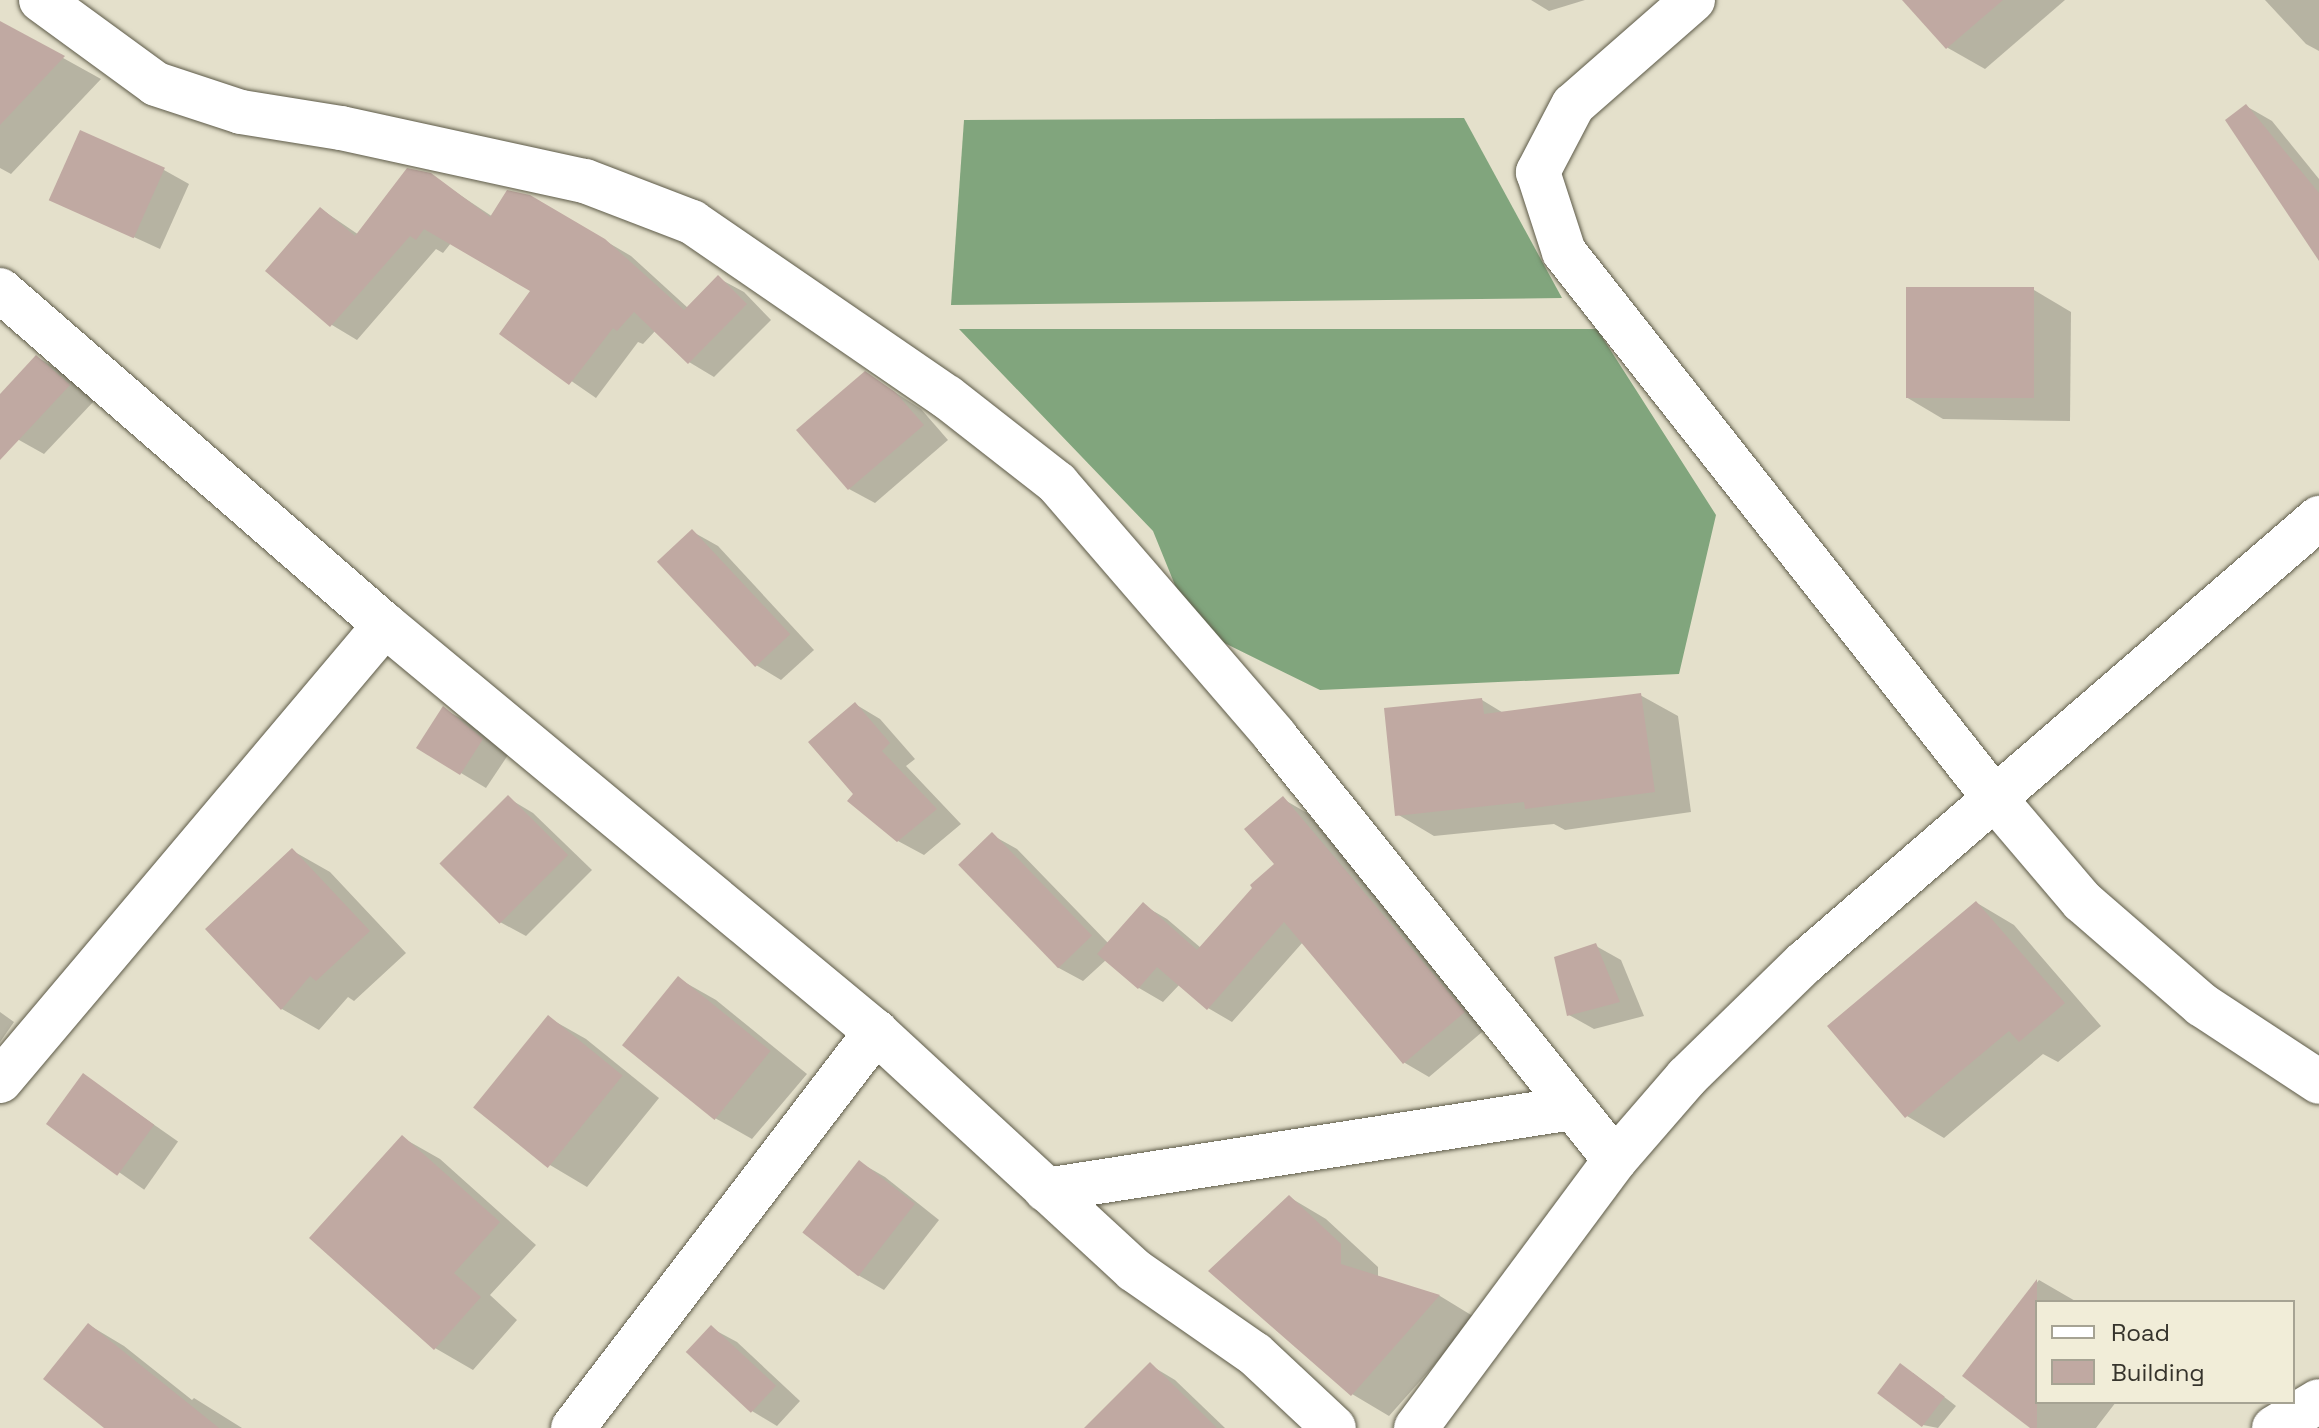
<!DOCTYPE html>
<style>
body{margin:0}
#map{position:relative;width:2319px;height:1428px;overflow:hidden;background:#e4e0cb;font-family:"Space Grotesk",sans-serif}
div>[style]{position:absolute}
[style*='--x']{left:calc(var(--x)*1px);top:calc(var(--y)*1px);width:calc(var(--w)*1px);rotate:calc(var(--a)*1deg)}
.forest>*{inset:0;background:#81a57d}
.shadow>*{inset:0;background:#0003;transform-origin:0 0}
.building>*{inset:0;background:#c0a9a2;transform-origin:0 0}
.roads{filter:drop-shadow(0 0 2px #5d5a48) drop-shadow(0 0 2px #5d5a48)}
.minor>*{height:44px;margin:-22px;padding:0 22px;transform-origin:22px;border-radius:22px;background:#fff}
span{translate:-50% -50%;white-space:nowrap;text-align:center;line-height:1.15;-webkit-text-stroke:7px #f1edd8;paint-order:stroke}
.legend{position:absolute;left:2035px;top:1300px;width:260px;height:104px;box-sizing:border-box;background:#f1edd8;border:2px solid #a6a393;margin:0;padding:10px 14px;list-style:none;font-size:24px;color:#36342c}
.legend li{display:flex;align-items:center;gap:16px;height:40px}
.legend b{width:40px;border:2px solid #a6a393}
</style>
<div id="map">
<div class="forest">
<i style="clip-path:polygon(1464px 118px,1562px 298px,951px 305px,964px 120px)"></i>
<i style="clip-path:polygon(959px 329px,1597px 329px,1716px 515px,1679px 674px,1320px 690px,1192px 627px,1153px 531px)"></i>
</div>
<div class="shadow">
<i style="clip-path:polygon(1531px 0,1585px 0,1549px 11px)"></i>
<i style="clip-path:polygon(1905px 0,2065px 0,1985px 69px,1948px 48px)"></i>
<i style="clip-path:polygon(2265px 0,2319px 0,2319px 51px,2306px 44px)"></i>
<i style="clip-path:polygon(0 23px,101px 79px,11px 174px,0 168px)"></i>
<i style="clip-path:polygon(2246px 106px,2272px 121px,2319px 179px,2319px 244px)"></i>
<i style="clip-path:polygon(164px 170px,189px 184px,160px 249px,51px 199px)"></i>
<i style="clip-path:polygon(430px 175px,493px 217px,529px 196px,631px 256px,688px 308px,718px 278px,744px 292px,771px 320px,714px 377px,689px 362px,656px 330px,643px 344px,638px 342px,596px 398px,502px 333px,533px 291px,451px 243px,443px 253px,436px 249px,357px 340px,332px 325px,321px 209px,359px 235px)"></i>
<i style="clip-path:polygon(2034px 290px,2071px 312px,2070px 421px,1943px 419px,1906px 397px)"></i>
<i style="clip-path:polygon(37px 357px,62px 372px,94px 401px,44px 454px,19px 440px,0 422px,0 396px)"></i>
<i style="clip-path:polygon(865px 373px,921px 409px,948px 440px,875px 503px,849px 489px)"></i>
<i style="clip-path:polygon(693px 532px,718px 546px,814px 650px,781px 680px,756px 665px)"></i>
<i style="clip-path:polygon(1640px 695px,1678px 716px,1691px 812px,1565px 830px,1554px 824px,1434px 836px,1397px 814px,1482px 700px,1505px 714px)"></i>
<i style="clip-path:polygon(855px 704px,880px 719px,915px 759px,906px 766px,961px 824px,924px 855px,898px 841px,855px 794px)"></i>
<i style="clip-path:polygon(444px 709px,469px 723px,508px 755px,486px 788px,461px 773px)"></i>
<i style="clip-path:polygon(508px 798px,533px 813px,592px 870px,526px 936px,500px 922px)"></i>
<i style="clip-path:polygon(1283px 799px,1307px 813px,1488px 1027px,1429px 1077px,1405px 1063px,1303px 942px,1232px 1022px,1208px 1008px,1180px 984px,1163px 1002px,1139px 988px,1106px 960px,1083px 981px,1057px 967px,992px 835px,1017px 849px,1109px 944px,1143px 905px,1167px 919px,1201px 948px,1277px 865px)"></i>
<i style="clip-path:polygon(293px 851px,330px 872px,406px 953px,354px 1001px,348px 997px,319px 1030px,282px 1009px,208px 929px)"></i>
<i style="clip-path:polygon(1977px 903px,2014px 925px,2101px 1026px,2058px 1062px,2043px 1054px,1944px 1138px,1907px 1116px)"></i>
<i style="clip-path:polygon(1596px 946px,1621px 960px,1644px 1016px,1594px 1029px,1569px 1015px)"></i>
<i style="clip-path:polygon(679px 979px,716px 1000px,807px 1074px,752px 1139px,715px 1118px,624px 1044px)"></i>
<i style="clip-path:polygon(0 1012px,14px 1022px,0 1042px)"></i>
<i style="clip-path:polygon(549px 1018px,586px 1039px,659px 1098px,587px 1187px,550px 1165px,476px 1107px)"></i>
<i style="left:83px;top:1075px;width:116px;height:59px;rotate:35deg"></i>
<i style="clip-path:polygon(403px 1138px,440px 1159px,536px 1245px,490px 1295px,517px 1320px,473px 1370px,435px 1348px)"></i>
<i style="clip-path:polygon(859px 1162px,885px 1177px,939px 1220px,884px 1290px,858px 1275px)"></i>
<i style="clip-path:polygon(1289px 1197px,1326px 1219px,1378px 1267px,1378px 1278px,1440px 1296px,1476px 1318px,1389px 1416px,1352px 1394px)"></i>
<i style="clip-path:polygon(2039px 1280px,2077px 1302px,2037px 1302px,2037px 1402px,2116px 1402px,2096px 1428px,2033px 1428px,1965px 1376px)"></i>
<i style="clip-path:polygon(89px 1325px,124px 1346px,192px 1400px,194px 1398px,242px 1428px,107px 1428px)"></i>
<i style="clip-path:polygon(711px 1328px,737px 1342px,800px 1401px,777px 1426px,752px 1411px,688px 1352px)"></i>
<i style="clip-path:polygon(1150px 1365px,1175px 1380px,1225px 1428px,1109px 1428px)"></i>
<i style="clip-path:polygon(1913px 1373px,1956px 1406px,1938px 1428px,1923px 1425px,1879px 1392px)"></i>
</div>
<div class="building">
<i style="clip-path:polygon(1902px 0,2003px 0,1946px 49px)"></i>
<i style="clip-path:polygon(0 21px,65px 56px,0 125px)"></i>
<i style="clip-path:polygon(2246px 104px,2319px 193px,2319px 261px,2225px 120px)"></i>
<i style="left:80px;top:130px;width:93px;height:77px;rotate:24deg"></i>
<i style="clip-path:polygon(407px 168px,431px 173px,490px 217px,507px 190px,530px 195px,605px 239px,684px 310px,718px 275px,747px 304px,688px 364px,634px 312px,617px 331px,613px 328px,569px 385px,499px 334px,530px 291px,424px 229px,416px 240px,410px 236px,330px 327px,265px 271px,320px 207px,355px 236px)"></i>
<i style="left:1906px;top:287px;width:128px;height:111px"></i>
<i style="clip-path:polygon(36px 355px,70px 385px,0 460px,0 394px)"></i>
<i style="clip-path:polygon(865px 371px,895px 392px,924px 425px,848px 490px,796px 430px)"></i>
<i style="left:692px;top:529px;width:144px;height:48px;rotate:47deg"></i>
<i style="clip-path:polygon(1641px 693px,1655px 792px,1525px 809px,1524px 802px,1395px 816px,1384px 708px,1482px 698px,1484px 714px)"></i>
<i style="clip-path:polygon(855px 702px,890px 743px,882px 751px,937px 809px,897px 842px,847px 801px,853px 794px,808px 742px)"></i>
<i style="clip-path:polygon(443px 706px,483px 739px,460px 775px,416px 748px)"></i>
<i style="left:508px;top:795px;width:85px;height:97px;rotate:45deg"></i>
<i style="clip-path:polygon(1283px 796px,1465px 1012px,1403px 1064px,1284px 922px,1207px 1010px,1157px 967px,1138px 989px,1097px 954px,1143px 902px,1197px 950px,1252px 888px,1250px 885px,1274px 864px,1244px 829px)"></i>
<i style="left:992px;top:832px;width:144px;height:47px;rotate:46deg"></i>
<i style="clip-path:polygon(292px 848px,370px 931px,316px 981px,310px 976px,281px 1010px,205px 929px)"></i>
<i style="clip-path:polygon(1976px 901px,2065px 1003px,2019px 1042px,2009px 1031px,1905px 1118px,1827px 1026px)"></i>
<i style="clip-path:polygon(1596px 943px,1620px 1002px,1567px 1016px,1554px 957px)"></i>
<i style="left:678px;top:976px;width:119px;height:89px;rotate:39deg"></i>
<i style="left:548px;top:1015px;width:96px;height:119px;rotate:39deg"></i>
<i style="left:83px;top:1073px;width:88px;height:63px;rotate:36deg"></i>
<i style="clip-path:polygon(402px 1135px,500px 1222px,454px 1273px,481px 1297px,434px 1350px,309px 1238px)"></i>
<i style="left:859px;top:1160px;width:71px;height:92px;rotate:38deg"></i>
<i style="clip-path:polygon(1289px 1195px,1341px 1244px,1341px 1264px,1440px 1295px,1351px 1396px,1208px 1271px)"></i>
<i style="clip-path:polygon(2037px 1279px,2037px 1428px,2030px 1428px,1962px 1376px)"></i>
<i style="clip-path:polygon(88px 1323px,219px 1428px,104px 1428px,43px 1379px)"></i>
<i style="left:711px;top:1325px;width:89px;height:37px;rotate:43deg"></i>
<i style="clip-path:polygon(1150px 1362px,1217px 1428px,1084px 1428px)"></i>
<i style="left:1900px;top:1363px;width:56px;height:38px;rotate:37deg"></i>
</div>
<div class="roads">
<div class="minor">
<i style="--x:41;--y:0;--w:142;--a:36.1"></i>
<i style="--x:156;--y:84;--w:89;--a:18.2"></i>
<i style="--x:241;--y:112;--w:101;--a:9.1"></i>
<i style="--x:341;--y:128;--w:250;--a:12.3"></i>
<i style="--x:585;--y:181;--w:115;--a:21"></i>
<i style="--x:692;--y:222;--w:309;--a:34.5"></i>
<i style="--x:947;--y:397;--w:140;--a:38"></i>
<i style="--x:1057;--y:483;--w:334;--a:49.2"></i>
<i style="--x:1275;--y:736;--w:543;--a:51.27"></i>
<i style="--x:1693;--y:0;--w:159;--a:138.8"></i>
<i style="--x:1573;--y:105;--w:76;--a:117.6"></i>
<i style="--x:1538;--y:172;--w:84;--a:72"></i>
<i style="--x:1564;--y:252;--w:698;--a:51.75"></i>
<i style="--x:1996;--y:800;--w:133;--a:49.6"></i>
<i style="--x:2082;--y:901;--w:159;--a:40.9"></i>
<i style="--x:2202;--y:1005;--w:140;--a:33.3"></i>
<i style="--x:0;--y:290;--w:510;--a:41.03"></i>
<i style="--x:385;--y:625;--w:638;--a:39.66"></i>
<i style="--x:876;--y:1032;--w:351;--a:42.7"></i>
<i style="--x:1134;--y:1270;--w:147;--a:34.8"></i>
<i style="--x:1255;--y:1354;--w:108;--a:43.1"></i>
<i style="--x:0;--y:1081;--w:597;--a:-49.83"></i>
<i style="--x:1046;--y:1190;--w:532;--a:-8.86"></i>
<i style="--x:573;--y:1428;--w:499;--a:-52.6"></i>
<i style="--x:1416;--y:1428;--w:334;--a:-53.4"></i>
<i style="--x:1615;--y:1160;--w:110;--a:-49.1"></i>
<i style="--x:1687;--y:1077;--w:163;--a:-44.3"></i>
<i style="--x:1804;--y:963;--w:681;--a:-40.83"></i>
<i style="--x:2274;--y:1428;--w:52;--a:-31"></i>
</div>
</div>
<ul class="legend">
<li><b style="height:10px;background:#fff"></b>Road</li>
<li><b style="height:22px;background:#c0a9a2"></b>Building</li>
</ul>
</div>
